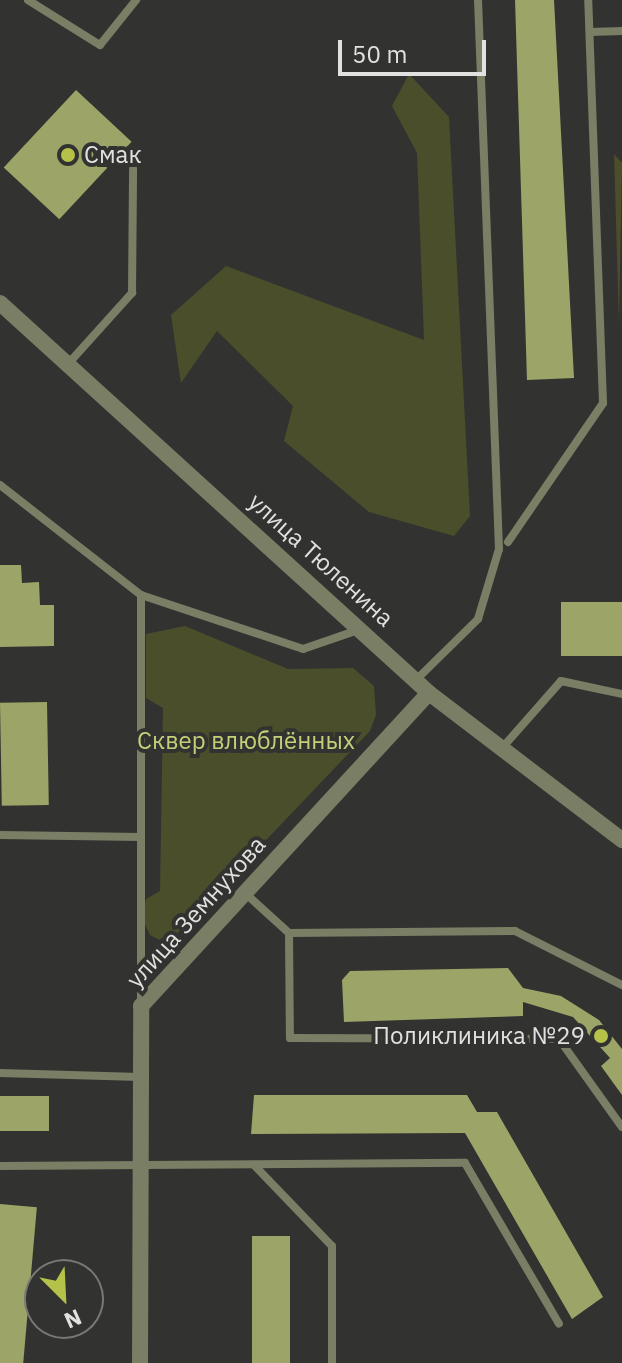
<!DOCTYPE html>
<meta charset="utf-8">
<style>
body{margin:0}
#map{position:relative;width:622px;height:1363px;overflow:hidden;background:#323330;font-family:"IBM Plex Sans",sans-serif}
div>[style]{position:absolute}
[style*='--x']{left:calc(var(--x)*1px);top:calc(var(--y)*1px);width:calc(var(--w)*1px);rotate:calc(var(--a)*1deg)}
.green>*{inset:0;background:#4a4e2b}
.building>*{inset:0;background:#9ca467;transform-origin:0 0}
.service>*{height:8px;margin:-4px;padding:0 4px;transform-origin:4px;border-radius:4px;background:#7a7e65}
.minor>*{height:16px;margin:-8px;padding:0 8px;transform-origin:8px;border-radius:8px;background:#7a7e65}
.tertiary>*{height:16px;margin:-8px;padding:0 8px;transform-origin:8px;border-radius:8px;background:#7a7e65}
.dots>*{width:22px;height:22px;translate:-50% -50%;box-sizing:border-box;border:4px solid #323330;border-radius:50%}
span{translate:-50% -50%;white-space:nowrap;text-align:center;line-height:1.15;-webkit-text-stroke:8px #323330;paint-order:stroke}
.poi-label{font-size:24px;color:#e1e2e0}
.left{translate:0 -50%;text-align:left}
.right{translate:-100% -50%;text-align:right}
.street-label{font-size:24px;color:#e1e2e0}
.park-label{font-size:24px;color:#c5cf77}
.north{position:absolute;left:24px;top:1259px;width:80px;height:80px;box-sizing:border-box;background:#323330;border:2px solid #787976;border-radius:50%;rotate:156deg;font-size:22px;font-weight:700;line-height:32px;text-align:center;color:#e1e2e0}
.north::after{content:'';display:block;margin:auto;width:28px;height:36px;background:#b6c149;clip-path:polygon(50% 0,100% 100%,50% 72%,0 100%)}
.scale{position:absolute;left:338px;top:40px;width:148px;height:36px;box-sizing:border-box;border:4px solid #e1e2e0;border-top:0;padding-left:10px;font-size:24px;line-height:28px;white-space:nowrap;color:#e1e2e0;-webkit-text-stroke:6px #323330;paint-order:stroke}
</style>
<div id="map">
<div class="green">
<i style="clip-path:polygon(409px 74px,449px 117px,470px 516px,454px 536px,369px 512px,284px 441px,293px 406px,217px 331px,181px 383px,171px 315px,226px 266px,424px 340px,417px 153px,392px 106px)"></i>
<i style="clip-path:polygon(614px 154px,622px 163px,619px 324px)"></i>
<i style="clip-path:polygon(185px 626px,288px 669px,353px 668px,374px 686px,376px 715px,370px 731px,167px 944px,150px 935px,142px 918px,146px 899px,160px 891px,163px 708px,146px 698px,146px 634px)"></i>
</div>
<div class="building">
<i style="clip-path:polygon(515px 0,554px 0,574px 378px,527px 380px)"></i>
<i style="left:76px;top:90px;width:76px;height:106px;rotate:43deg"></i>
<i style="clip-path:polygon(0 565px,21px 565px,22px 583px,39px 582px,40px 605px,54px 605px,54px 646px,0 647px)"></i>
<i style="left:622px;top:602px;width:54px;height:61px;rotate:90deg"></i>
<i style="left:47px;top:702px;width:103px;height:47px;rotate:89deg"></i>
<i style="clip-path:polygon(508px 968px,523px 988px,561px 996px,599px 1020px,622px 1049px,622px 1095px,601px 1066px,610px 1058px,573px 1017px,523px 1002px,523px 1016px,344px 1022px,342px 980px,350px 971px)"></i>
<i style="clip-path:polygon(254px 1095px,467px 1095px,477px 1112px,497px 1112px,603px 1297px,572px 1319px,465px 1133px,251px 1134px)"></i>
<i style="left:0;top:1096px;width:49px;height:35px"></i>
<i style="left:0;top:1204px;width:37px;height:159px;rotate:5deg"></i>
<i style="left:252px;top:1236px;width:38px;height:127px"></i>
</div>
<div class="service">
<i style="--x:28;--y:0;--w:85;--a:32"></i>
<i style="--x:100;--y:45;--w:58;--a:-51.3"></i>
<i style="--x:590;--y:32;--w:32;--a:-2"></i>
<i style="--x:68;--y:364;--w:96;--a:-48"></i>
<i style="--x:132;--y:293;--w:124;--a:-89.5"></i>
<i style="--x:0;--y:485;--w:179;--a:38"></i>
<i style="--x:508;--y:542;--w:168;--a:-55.6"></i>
<i style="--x:603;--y:403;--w:403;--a:-92.1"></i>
<i style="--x:416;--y:680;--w:87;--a:-44.5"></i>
<i style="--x:478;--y:619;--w:73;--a:-73.3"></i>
<i style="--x:499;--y:549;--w:549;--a:-92.19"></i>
<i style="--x:502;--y:748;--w:89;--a:-48.6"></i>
<i style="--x:561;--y:681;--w:62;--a:12"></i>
<i style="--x:0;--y:835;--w:141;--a:0.8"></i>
<i style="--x:246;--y:894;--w:58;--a:42.2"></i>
<i style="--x:289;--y:933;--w:226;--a:-0.5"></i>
<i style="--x:515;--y:931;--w:120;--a:26.8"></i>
<i style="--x:289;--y:933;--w:105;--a:89.5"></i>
<i style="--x:290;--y:1038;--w:269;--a:0.2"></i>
<i style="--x:559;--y:1039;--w:108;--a:54.4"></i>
<i style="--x:141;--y:1005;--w:410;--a:-90"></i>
<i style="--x:141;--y:595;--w:171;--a:18.4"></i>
<i style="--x:303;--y:649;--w:61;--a:-19"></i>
<i style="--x:0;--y:1073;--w:140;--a:1.6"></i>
<i style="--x:254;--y:1165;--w:112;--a:46.1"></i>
<i style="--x:332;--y:1246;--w:117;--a:90"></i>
<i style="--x:0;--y:1166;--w:465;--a:-0.4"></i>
<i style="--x:465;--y:1163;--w:186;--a:59.7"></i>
</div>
<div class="minor">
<i style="--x:140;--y:1363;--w:357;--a:-89.8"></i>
<i style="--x:141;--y:1006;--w:425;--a:-47.4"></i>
</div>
<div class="tertiary">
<i style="--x:0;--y:303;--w:580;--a:42.27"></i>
<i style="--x:429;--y:693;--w:243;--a:37.3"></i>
</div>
<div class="dots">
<i style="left:68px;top:155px;background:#b6c149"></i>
<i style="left:601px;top:1036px;background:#b6c149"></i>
</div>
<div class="poi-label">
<span class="left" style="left:84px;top:155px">Смак</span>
<span class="right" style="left:585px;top:1036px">Поликлиника №29</span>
</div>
<div class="street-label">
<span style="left:321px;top:560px;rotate:42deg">улица Тюленина</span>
<span style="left:196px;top:912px;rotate:-48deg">улица Земнухова</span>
</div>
<div class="park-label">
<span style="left:246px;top:741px">Сквер влюблённых</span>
</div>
<div class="north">N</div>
<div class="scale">50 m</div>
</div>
